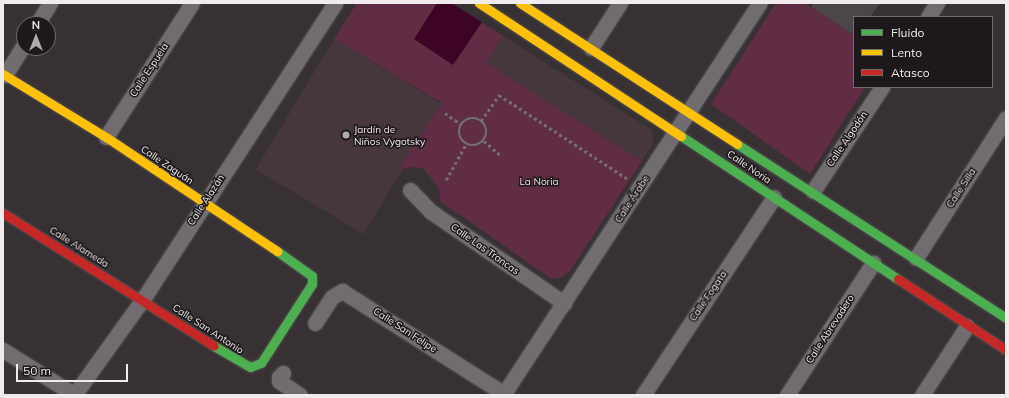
<!DOCTYPE html>
<meta charset="utf-8">
<style>
body{margin:0}
#map{position:relative;width:1009px;height:398px;overflow:hidden;background:#373134;font-family:Mulish,sans-serif}
div>[style]{position:absolute}
[style*='--x']{left:calc(var(--x)*1px);top:calc(var(--y)*1px);width:calc(var(--w)*1px);rotate:calc(var(--a)*1deg)}
.built>*{inset:0;background:#45373c;transform-origin:0 0}
.green>*{inset:0;background:#602d45}
.water>*{inset:0;background:#3e0425}
.building>*{inset:0;background:#4b4749}
.path>*{height:2.5px;margin-top:-1.25px;transform-origin:0;background:repeating-linear-gradient(90deg,#737071 0 3px,transparent 0 6px)}
.path>.ring{margin:-1.25px;padding:0;box-sizing:content-box;background:none;border:2.5px solid #737071;border-radius:50%}
.roads{filter:drop-shadow(0 0 1px #555052) drop-shadow(0 0 1px #555052)}
.street>*{height:15px;margin:-7.5px;padding:0 7.5px;transform-origin:7.5px;border-radius:7.5px;background:#716c6f}
.fast>*{height:9px;margin:-4.5px;padding:0 4.5px;transform-origin:4.5px;border-radius:4.5px;background:#4caf50}
.slow>*{height:9px;margin:-4.5px;padding:0 4.5px;transform-origin:4.5px;border-radius:4.5px;background:#ffc107}
.jam>*{height:9px;margin:-4.5px;padding:0 4.5px;transform-origin:4.5px;border-radius:4.5px;background:#c62828}
.dots>*{width:11px;height:11px;translate:-50% -50%;box-sizing:border-box;border:2px solid #1d181a;border-radius:50%}
span{translate:-50% -50%;white-space:nowrap;text-align:center;line-height:1.15;-webkit-text-stroke:3px #1d181a;paint-order:stroke}
.street-label{font-size:10px;color:#f1ebed}
.poi-label{font-size:10px;color:#f1ebed}
.left{translate:0 -50%;text-align:left}
.park-label{font-size:10px;color:#f5dbe5}
.frame{position:absolute;inset:0;border:4px solid #f1ebed;pointer-events:none}
.legend{position:absolute;left:853px;top:16px;width:140px;height:72px;box-sizing:border-box;background:#1d181a;border:1px solid #726c6e;margin:0;padding:5px 7px;list-style:none;font-size:12px;color:#f1ebed}
.legend li{display:flex;align-items:center;gap:8px;height:20px}
.legend b{width:20px;border:1px solid #726c6e}
.north{position:absolute;left:16px;top:16px;width:40px;height:40px;box-sizing:border-box;background:#1d181a;border:1px solid #726c6e;border-radius:50%;rotate:0deg;font-size:11px;font-weight:700;line-height:16px;text-align:center;color:#f1ebed}
.north::after{content:'';display:block;margin:auto;width:14px;height:18px;background:#b0aaac;clip-path:polygon(50% 0,100% 100%,50% 72%,0 100%)}
.scale{position:absolute;left:16px;top:364px;width:112px;height:18px;box-sizing:border-box;border:2px solid #f1ebed;border-top:0;padding-left:5px;font-size:12px;line-height:14px;white-space:nowrap;color:#f1ebed;-webkit-text-stroke:3px #1d181a;paint-order:stroke}
</style>
<div id="map">
<div class="built">
<i style="clip-path:polygon(503px 36px,652px 130px,653px 144px,642px 161px,486px 63px)"></i>
<i style="left:334px;top:39px;width:126px;height:152px;rotate:31deg"></i>
</div>
<div class="green">
<i style="clip-path:polygon(357px 3px,451px 3px,503px 36px,486px 63px,642px 161px,570px 271px,560px 278px,550px 278px,440px 201px,439px 188px,424px 169px,412px 167px,398px 170px,442px 103px,334px 39px)"></i>
<i style="clip-path:polygon(776px 3px,804px 3px,854px 35px,854px 87px,865px 87px,810px 174px,711px 104px)"></i>
</div>
<div class="water">
<i style="clip-path:polygon(437px 3px,451px 3px,482px 22px,453px 65px,414px 39px)"></i>
</div>
<div class="building">
<i style="clip-path:polygon(814px 3px,880px 3px,870px 17px,854px 17px,854px 35px,811px 7px)"></i>
</div>
<div class="path">
<i style="--x:445;--y:113;--w:19;--a:35"></i>
<i class="ring" style="left:459px;top:118px;width:25.5px;height:25.5px"></i>
<i style="--x:481;--y:121;--w:32;--a:-55"></i>
<i style="--x:499;--y:95;--w:154;--a:33.1"></i>
<i style="--x:484;--y:141;--w:21;--a:41"></i>
<i style="--x:446;--y:180;--w:41;--a:-60.9"></i>
</div>
<div class="roads">
<div class="street">
<i style="--x:928;--y:17;--w:17;--a:-57"></i>
<i style="--x:37;--y:24;--w:25;--a:-58"></i>
<i style="--x:591;--y:48;--w:54;--a:-57.2"></i>
<i style="--x:5;--y:75;--w:36;--a:-58"></i>
<i style="--x:106;--y:137;--w:159;--a:-57.3"></i>
<i style="--x:410;--y:190;--w:29;--a:46"></i>
<i style="--x:430;--y:211;--w:163;--a:34.5"></i>
<i style="--x:813;--y:191;--w:125;--a:-56.4"></i>
<i style="--x:916;--y:258;--w:166;--a:-57.3"></i>
<i style="--x:315;--y:323;--w:31;--a:-57"></i>
<i style="--x:332;--y:297;--w:12;--a:-31"></i>
<i style="--x:342;--y:291;--w:192;--a:32.4"></i>
<i style="--x:3;--y:350;--w:85;--a:32"></i>
<i style="--x:283;--y:373;--w:6;--a:135"></i>
<i style="--x:279;--y:377;--w:4;--a:90"></i>
<i style="--x:279;--y:381;--w:25;--a:34"></i>
<i style="--x:74;--y:395;--w:118;--a:-54.3"></i>
<i style="--x:143;--y:299;--w:353;--a:-57"></i>
<i style="--x:503;--y:395;--w:469;--a:-56.8"></i>
<i style="--x:643;--y:395;--w:237;--a:-56.5"></i>
<i style="--x:787;--y:395;--w:158;--a:-56.9"></i>
<i style="--x:922;--y:395;--w:82;--a:-56.9"></i>
</div>
<div class="fast">
<i style="--x:681;--y:136;--w:260;--a:33.4"></i>
<i style="--x:737;--y:144;--w:320;--a:32.9"></i>
<i style="--x:214;--y:346;--w:42;--a:30.3"></i>
<i style="--x:250;--y:367;--w:12;--a:-20"></i>
<i style="--x:261;--y:363;--w:94;--a:-57.2"></i>
<i style="--x:312;--y:284;--w:8;--a:-90"></i>
<i style="--x:312;--y:276;--w:43;--a:-144.5"></i>
</div>
<div class="slow">
<i style="--x:479;--y:3;--w:242;--a:33.4"></i>
<i style="--x:520;--y:3;--w:259;--a:33"></i>
<i style="--x:3;--y:74;--w:121;--a:31.5"></i>
<i style="--x:106;--y:137;--w:206;--a:33.7"></i>
</div>
<div class="jam">
<i style="--x:3;--y:213;--w:249;--a:32.2"></i>
<i style="--x:898;--y:279;--w:129;--a:33.3"></i>
</div>
</div>
<div class="dots">
<i style="left:346px;top:135px;background:#b0aaac"></i>
</div>
<div class="street-label">
<span style="left:149px;top:70px;rotate:-57deg">Calle Espuela</span>
<span style="left:847px;top:139px;rotate:-56deg">Calle Algodón</span>
<span style="left:167px;top:165px;rotate:34deg">Calle Zaguán</span>
<span style="left:749px;top:167px;rotate:34deg">Calle Noria</span>
<span style="left:961px;top:188px;rotate:-57deg">Calle Silla</span>
<span style="left:632px;top:199px;rotate:-57deg">Calle Árabe</span>
<span style="left:206px;top:200px;rotate:-57deg">Calle Alazán</span>
<span style="left:79px;top:247px;rotate:32deg">Calle Alameda</span>
<span style="left:485px;top:249px;rotate:35deg">Calle Las Trancas</span>
<span style="left:708px;top:296px;rotate:-56deg">Calle Fogata</span>
<span style="left:208px;top:329px;rotate:33deg">Calle San Antonio</span>
<span style="left:830px;top:329px;rotate:-57deg">Calle Abrevadero</span>
<span style="left:405px;top:330px;rotate:33deg">Calle San Felipe</span>
</div>
<div class="poi-label">
<span class="left" style="left:354px;top:135px">Jardín de<br>Niños Vygotsky</span>
</div>
<div class="park-label">
<span style="left:539px;top:182px">La Noria</span>
</div>
<div class="frame"></div>
<ul class="legend">
<li><b style="height:5px;background:#4caf50"></b>Fluido</li>
<li><b style="height:5px;background:#ffc107"></b>Lento</li>
<li><b style="height:5px;background:#c62828"></b>Atasco</li>
</ul>
<div class="north">N</div>
<div class="scale">50 m</div>
</div>
